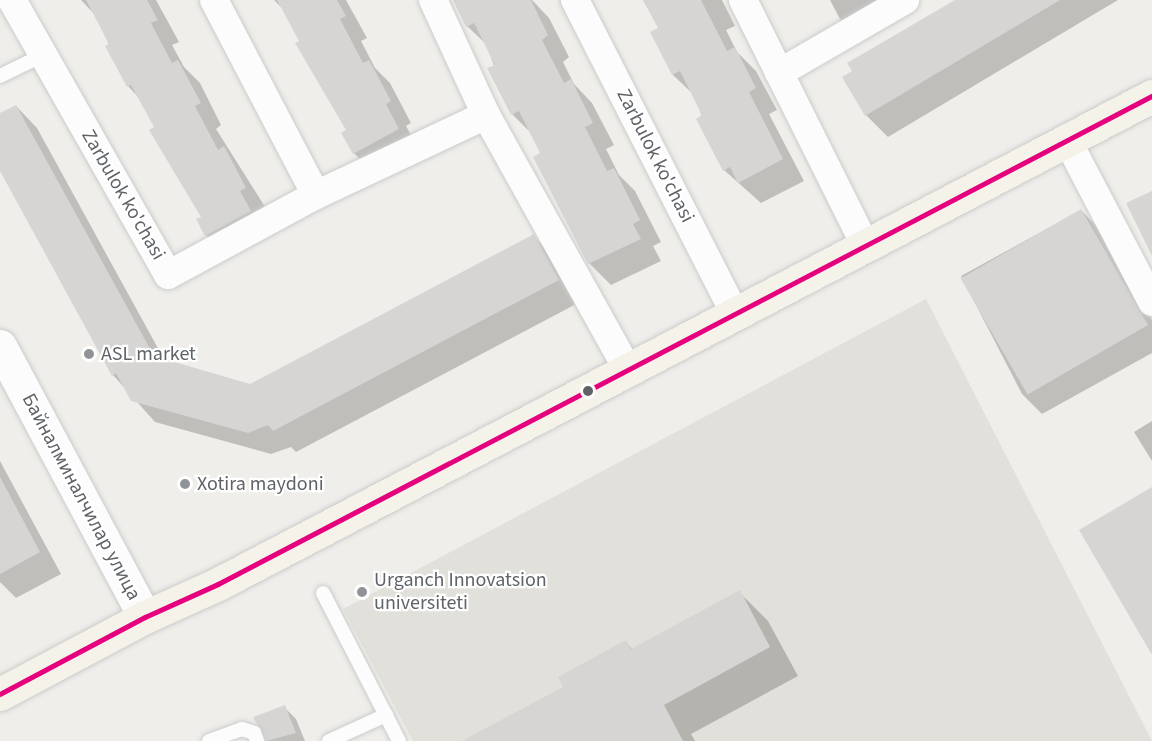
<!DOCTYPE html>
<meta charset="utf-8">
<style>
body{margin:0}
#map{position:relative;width:1152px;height:741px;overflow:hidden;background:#efeeea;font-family:"Source Sans 3",sans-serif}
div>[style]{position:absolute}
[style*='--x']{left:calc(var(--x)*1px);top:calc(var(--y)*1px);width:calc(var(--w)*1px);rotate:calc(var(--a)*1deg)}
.education>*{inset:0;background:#e2e0da}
.shadow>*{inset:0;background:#0003}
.building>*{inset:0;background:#d6d5d3;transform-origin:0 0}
.roads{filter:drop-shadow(0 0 2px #cbcccc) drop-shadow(0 0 2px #cbcccc)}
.service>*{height:14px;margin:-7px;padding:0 7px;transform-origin:7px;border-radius:7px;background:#fdfcfc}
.minor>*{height:28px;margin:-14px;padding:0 14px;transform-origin:14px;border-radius:14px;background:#fdfcfc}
.tertiary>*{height:33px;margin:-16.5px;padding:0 16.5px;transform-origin:16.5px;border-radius:16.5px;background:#fdfcfc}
.primary>*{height:33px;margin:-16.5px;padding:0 16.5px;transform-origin:16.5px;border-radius:16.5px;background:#f4f2e9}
.bus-1>*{height:4.5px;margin:-2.25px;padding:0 2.25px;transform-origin:2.25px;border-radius:2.25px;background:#e5007d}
.dots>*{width:16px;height:16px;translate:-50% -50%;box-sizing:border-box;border:3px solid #fff;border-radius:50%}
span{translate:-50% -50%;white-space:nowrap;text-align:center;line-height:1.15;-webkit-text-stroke:4.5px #fff;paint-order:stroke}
.street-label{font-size:20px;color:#5f6368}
.poi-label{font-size:20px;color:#5f6368}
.left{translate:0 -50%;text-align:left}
</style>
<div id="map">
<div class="education">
<i style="clip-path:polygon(926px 299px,1152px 741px,413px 741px,343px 609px)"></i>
</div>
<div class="shadow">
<i style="clip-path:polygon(156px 0,179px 42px,172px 45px,184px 67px,200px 83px,221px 125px,216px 129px,267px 210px,228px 257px,206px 235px,198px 220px,203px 217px,139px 98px,128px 86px,96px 16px,81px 0)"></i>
<i style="clip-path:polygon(274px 0,346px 0,367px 38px,361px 41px,375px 68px,390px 83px,411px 123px,406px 126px,420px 151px,375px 175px,354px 153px,348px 131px,285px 11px)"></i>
<i style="clip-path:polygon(455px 0,532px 0,549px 18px,569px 57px,563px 62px,574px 84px,592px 103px,614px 145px,606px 149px,619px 175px,635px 191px,661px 242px,653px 246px,661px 261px,611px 285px,589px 263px,535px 158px,542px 154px,533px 135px,512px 114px,486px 44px,467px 26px)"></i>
<i style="clip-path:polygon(643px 0,722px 0,735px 26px,726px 30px,737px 52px,756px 71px,777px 110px,769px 114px,804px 181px,761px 203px,724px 170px,693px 94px,673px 75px,652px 33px,660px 29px)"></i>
<i style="clip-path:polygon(830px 0,895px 0,861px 40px,840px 19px)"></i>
<i style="clip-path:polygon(958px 0,1118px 0,888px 137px,866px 115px)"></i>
<i style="clip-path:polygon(16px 106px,37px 128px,165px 361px,250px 386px,533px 236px,555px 258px,580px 302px,296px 452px,291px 447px,271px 454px,155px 422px,113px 375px,0 168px,0 115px)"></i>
<i style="clip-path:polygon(1081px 210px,1100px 230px,1152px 320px,1152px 353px,1042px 414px,1022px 394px,961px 276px)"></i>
<i style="clip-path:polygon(1152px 421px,1152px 461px,1134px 432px)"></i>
<i style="clip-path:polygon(0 461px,61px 574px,16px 598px,0 582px)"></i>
<i style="clip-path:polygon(739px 592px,768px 621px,798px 676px,691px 734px,695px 741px,466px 741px,565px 687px,626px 642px,633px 650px)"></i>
<i style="clip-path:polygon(284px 707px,296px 719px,305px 741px,266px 741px,264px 729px)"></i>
</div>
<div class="building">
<i style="clip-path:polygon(86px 0,147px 0,158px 20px,151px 23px,172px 63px,178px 60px,201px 103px,195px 106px,218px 150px,224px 146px,246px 188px,240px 191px,251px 211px,205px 236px,196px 219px,201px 217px,149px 130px,154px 127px,131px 85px,127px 87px,105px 46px,109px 44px)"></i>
<i style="clip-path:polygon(277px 0,337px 0,346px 16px,340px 19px,363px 63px,369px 60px,391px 101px,386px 104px,399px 129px,353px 154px,341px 133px,346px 130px,295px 43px,299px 41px)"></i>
<i style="clip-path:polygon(453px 0,531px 0,548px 35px,542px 40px,564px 83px,571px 79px,593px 123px,585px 127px,607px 171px,614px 168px,640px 220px,633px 224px,641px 239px,588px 264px,533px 157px,540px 153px,519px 111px,511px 115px,487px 68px,495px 65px,474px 23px,466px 27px)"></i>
<i style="clip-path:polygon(643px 0,701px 0,727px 51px,735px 47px,756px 88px,749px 92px,783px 159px,738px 183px,730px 167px,723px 171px,696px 119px,702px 115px,680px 71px,672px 75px,650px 32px,658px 28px)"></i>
<i style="clip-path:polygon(955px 0,1060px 0,865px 116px,842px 77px,852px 71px,847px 63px)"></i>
<i style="clip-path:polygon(16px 105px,154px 356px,250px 384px,534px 234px,559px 280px,273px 431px,268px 425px,248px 433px,131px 401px,116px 373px,112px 376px,0 171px,0 113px)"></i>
<i style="clip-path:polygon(1152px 191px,1152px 256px,1126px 203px)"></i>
<i style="left:1081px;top:209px;width:134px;height:139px;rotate:60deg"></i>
<i style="clip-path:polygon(0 477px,40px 552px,0 574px)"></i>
<i style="clip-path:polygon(1152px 487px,1152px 655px,1079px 530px)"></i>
<i style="clip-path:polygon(740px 590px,770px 647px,664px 705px,683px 741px,462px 741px,563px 687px,558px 677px,626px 640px,631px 649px)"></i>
<i style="clip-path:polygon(285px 705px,296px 733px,266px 741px,253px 717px)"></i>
</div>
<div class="roads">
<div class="service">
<i style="--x:0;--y:76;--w:48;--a:-26"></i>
<i style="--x:323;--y:593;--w:166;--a:62.8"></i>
<i style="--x:209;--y:741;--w:35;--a:-20"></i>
<i style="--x:242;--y:729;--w:13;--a:18"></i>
<i style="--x:254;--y:733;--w:9;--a:69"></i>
<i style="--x:329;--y:741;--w:63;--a:-24.5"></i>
</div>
<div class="minor">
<i style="--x:12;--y:0;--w:316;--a:60.4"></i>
<i style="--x:168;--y:275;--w:168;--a:-28.4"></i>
<i style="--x:316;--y:195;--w:188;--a:-25.2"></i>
<i style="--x:486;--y:115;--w:127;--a:-114.7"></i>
<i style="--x:214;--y:0;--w:220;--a:62.4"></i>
<i style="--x:575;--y:0;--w:350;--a:63"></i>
<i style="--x:743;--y:0;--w:274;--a:63.5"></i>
<i style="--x:779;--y:73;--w:146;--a:-30.1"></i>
<i style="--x:486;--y:115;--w:290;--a:60.9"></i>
<i style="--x:1067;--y:140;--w:183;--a:62.3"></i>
</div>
<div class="tertiary">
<i style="--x:0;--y:346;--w:307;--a:61.9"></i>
</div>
<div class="primary">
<i style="--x:0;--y:694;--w:164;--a:-28"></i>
<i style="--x:145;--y:617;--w:80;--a:-24.3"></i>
<i style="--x:218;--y:584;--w:1054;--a:-27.59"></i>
</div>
</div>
<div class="bus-1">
<i style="--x:0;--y:694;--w:164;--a:-28"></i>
<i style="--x:145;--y:617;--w:80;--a:-24.3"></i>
<i style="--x:218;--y:584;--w:1054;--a:-27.59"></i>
</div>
<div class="dots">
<i style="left:89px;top:354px;background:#919496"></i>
<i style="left:588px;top:391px;background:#5f6368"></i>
<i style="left:185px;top:484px;background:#919496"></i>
<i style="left:362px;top:592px;background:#919496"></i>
</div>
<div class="street-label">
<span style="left:655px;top:156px;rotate:63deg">Zarbulok ko'chasi</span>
<span style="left:123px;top:195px;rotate:60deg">Zarbulok ko'chasi</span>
<span style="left:81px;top:497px;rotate:62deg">Байналминалчилар улица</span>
</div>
<div class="poi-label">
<span class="left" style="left:101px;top:354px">ASL market</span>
<span class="left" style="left:197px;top:484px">Xotira maydoni</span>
<span class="left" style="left:374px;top:592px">Urganch Innovatsion<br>universiteti</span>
</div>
</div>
